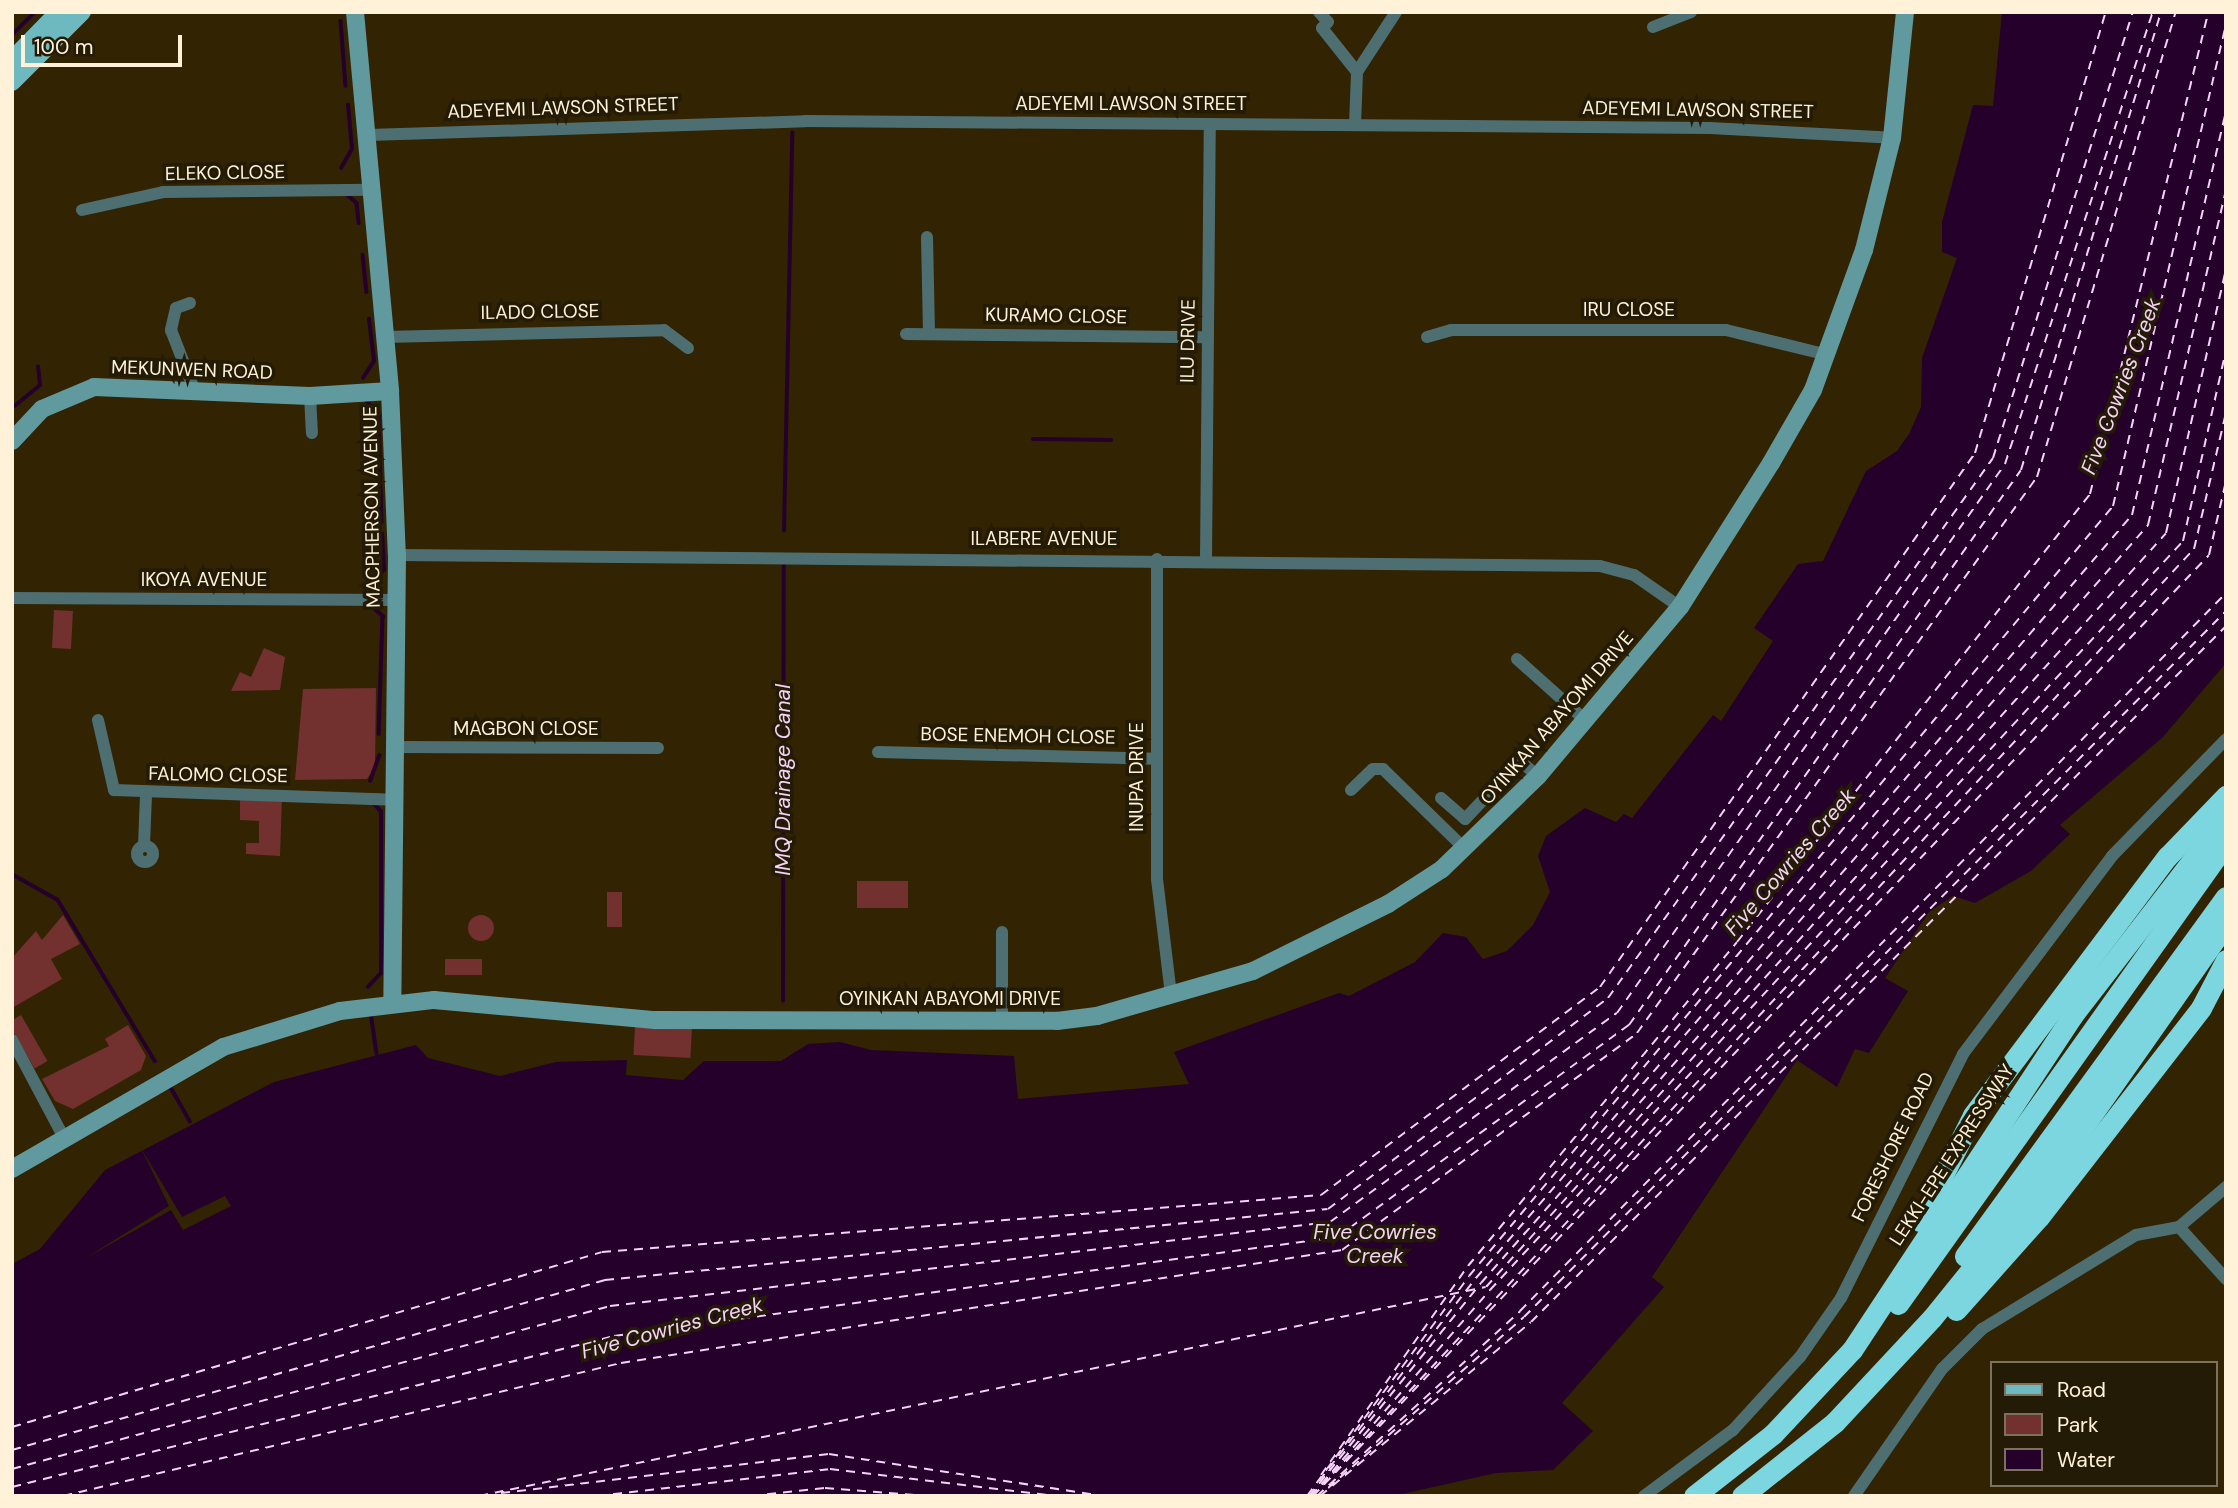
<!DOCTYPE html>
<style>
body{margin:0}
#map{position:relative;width:2238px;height:1508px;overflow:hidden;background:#322302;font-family:"DM Sans",sans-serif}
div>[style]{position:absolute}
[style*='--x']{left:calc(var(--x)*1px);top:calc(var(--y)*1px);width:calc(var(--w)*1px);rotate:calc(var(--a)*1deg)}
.green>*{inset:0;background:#72302f;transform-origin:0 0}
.round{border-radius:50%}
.water>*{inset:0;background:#25002b}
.pier>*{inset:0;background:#322302}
.stream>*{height:3.5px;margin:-1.75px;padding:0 1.75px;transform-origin:1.75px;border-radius:1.75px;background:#25002b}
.ferry>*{height:2px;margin-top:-1px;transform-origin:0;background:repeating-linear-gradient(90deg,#f4d3f7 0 9px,transparent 0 16px)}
.street>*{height:12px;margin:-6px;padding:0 6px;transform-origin:6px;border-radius:6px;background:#4d6f72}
.street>.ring{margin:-6px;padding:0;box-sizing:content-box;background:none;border:12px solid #4d6f72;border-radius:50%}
.secondary>*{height:18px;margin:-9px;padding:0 9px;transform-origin:9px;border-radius:9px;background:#60999e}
.primary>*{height:18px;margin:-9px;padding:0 9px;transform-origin:9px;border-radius:9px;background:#6eb9c0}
.highway>*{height:21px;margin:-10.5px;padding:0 10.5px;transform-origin:10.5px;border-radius:10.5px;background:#7bd6df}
span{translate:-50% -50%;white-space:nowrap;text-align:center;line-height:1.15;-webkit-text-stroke:7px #241b07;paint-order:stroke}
.street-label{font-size:19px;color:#fff2d9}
.water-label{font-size:21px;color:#f4d3f7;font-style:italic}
.frame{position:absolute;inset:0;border:14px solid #fff2d9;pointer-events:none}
.legend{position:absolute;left:1990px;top:1361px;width:228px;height:126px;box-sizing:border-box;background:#241b07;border:2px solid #7c715b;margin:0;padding:9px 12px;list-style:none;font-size:21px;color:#fff2d9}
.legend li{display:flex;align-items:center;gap:14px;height:35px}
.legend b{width:35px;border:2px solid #7c715b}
.scale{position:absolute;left:21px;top:35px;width:161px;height:32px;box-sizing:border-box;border:4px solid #fff2d9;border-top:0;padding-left:9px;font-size:21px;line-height:24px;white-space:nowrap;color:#fff2d9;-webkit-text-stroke:5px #241b07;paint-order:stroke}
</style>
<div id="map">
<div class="green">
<i style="left:54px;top:610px;width:19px;height:38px;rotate:3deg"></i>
<i style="clip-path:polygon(264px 648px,285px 657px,280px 690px,231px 691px,240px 672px,251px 677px)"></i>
<i style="clip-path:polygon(376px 688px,375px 767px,367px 779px,295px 780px,303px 689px)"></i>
<i style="clip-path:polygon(240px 797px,282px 797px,280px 856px,246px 854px,246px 843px,259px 843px,259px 821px,240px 820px)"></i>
<i style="left:908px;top:881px;width:27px;height:51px;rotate:90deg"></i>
<i style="left:607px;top:892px;width:15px;height:35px"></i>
<i class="round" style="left:468px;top:915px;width:26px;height:26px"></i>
<i style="clip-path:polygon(63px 915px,80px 944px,51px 959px,62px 979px,12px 1008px,12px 958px,36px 931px,42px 940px)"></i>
<i style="left:482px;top:959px;width:16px;height:37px;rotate:90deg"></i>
<i style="left:21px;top:1015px;width:53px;height:15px;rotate:60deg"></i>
<i style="clip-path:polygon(128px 1025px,146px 1056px,141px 1070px,73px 1109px,55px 1101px,42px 1079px,109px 1046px,105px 1039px)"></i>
<i style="left:635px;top:1026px;width:57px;height:29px;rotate:3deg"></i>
</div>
<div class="water">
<i style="clip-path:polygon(2002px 12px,2226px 12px,2226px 663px,2163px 737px,2060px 825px,2070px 834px,2031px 871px,1975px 903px,1953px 896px,1929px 912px,1885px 978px,1908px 991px,1869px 1053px,1855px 1049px,1837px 1087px,1797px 1060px,1652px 1277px,1664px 1287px,1562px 1403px,1593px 1431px,1553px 1470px,1496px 1473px,1393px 1496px,12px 1496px,12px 1264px,40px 1249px,105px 1170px,274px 1082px,416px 1045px,428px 1058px,500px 1076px,556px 1062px,627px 1060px,626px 1075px,683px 1080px,704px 1061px,781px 1061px,808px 1044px,840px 1042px,871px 1050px,1014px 1056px,1018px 1099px,1189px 1084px,1174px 1052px,1339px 993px,1349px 996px,1415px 962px,1443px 933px,1466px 937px,1483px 959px,1507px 951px,1533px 925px,1550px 892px,1538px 856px,1546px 836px,1585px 808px,1616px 822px,1624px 814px,1632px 818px,1713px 715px,1721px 721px,1773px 641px,1754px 628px,1798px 564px,1823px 561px,1866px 471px,1897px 451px,1909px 434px,1921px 407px,1922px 358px,1957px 258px,1942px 252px,1942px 222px,1973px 105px,1993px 106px)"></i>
</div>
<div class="pier">
<i style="clip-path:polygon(141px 1148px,182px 1217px,225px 1196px,231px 1206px,183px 1230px,171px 1210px,84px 1259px,169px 1206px)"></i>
</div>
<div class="stream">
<i style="--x:341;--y:21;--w:65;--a:85.6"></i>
<i style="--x:13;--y:34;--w:31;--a:-45"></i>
<i style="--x:341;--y:168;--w:22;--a:-60"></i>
<i style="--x:352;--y:149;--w:44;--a:-95.2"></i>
<i style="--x:348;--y:195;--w:12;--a:42"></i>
<i style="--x:357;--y:203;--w:20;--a:84"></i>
<i style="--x:363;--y:255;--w:37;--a:84"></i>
<i style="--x:363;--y:378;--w:20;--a:-57"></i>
<i style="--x:374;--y:361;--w:42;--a:-96.8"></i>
<i style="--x:365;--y:398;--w:23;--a:52"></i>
<i style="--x:379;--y:416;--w:106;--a:88.4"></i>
<i style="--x:12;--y:408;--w:36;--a:-39"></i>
<i style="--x:40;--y:385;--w:18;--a:-96"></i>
<i style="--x:1033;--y:439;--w:78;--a:0.7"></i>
<i style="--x:784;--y:531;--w:398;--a:-88.8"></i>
<i style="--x:369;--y:586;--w:22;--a:-47"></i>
<i style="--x:384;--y:570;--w:36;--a:-93"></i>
<i style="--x:370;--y:604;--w:18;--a:43"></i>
<i style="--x:383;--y:616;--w:118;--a:91.9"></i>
<i style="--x:370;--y:781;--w:27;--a:-70"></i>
<i style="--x:12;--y:874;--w:53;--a:29.5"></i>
<i style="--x:58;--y:900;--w:188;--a:58.9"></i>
<i style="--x:368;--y:987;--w:19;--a:-47"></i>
<i style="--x:381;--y:973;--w:161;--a:-90"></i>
<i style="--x:381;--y:812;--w:11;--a:-131"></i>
<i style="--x:783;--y:1001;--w:440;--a:-89.9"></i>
<i style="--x:371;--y:1012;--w:42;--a:81.9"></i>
<i style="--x:169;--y:1084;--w:43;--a:60.4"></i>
</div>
<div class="ferry">
<i style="--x:12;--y:1427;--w:615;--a:-16.52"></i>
<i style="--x:602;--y:1252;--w:721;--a:-4.53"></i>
<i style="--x:1321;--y:1195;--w:348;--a:-36.7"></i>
<i style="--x:1600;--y:987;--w:653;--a:-54.92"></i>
<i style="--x:1975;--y:453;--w:460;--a:-73.5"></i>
<i style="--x:12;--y:1450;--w:617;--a:-16"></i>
<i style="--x:605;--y:1280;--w:726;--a:-5.61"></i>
<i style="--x:1328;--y:1209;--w:351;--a:-37"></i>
<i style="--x:1608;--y:998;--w:663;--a:-54.51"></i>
<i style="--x:1993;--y:458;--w:467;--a:-72.6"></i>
<i style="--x:12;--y:1469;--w:620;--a:-15.25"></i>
<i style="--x:610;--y:1306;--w:725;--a:-6.65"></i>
<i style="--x:1330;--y:1222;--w:355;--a:-36.1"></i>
<i style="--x:1617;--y:1013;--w:672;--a:-54.75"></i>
<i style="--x:2005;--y:464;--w:476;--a:-71.9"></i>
<i style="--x:1321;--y:1475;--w:256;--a:-54.9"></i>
<i style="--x:1468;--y:1266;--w:421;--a:-50.3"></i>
<i style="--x:1737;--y:942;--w:570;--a:-51.76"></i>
<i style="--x:2090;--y:494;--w:496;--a:-76.2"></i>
<i style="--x:1319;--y:1481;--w:257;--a:-52.3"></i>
<i style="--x:1476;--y:1278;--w:1006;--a:-49.31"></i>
<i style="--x:2132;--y:515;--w:414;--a:-76.9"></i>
<i style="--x:1322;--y:1485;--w:1279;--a:-47.03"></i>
<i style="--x:2194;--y:549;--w:140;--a:-76.8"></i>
<i style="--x:12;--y:1487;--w:621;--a:-14.08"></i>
<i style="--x:614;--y:1336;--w:730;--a:-7.8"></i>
<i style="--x:1337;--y:1237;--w:361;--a:-36"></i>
<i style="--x:1629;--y:1025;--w:679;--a:-54.77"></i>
<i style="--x:2021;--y:470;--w:479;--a:-73"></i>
<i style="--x:1328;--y:1488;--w:260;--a:-41.1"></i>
<i style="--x:1524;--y:1317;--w:996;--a:-45.16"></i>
<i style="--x:501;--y:1493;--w:330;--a:-6.8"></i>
<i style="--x:829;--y:1454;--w:277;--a:8.7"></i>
<i style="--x:63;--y:1496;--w:574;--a:-13.41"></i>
<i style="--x:621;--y:1363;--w:730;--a:-8.91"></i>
<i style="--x:1342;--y:1250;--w:366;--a:-36.3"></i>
<i style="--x:1637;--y:1033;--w:685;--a:-54.27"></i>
<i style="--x:2037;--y:477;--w:485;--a:-73.4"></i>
<i style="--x:479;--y:1496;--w:1028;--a:-11.73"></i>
<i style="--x:1486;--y:1287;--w:1015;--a:-47.95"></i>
<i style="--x:2166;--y:533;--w:271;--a:-77.2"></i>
<i style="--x:597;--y:1496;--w:235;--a:-6.6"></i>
<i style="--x:830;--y:1469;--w:228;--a:6.8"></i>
<i style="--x:751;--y:1496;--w:74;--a:-6.2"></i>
<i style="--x:825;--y:1488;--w:103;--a:4.4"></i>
<i style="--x:811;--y:1496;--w:38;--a:0"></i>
<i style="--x:1307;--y:1496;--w:273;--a:-53.6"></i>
<i style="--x:1469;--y:1276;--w:1004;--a:-50.09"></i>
<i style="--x:2113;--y:506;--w:496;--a:-76.8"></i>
<i style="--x:1309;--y:1496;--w:274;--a:-51.1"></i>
<i style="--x:1481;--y:1283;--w:1010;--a:-48.65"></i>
<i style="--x:2148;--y:525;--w:345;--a:-76.9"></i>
<i style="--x:1311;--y:1496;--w:273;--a:-49"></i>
<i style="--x:1490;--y:1290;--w:1020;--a:-47.22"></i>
<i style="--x:2183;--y:541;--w:196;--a:-77.3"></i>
<i style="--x:1313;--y:1496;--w:1299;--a:-46.4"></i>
<i style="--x:2209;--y:555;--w:76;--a:-77.1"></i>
<i style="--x:1317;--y:1496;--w:275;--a:-42.3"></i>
<i style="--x:1520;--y:1311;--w:1007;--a:-45.48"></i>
<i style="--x:1320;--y:1496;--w:273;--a:-39.5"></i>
<i style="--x:1531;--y:1322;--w:984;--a:-45.04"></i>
</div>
<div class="street">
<i style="--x:1319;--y:12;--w:13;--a:48"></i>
<i style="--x:1328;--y:22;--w:8;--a:135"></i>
<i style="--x:1322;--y:28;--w:56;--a:51.5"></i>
<i style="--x:1653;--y:27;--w:41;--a:-21.5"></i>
<i style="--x:1355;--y:125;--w:53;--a:-87.8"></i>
<i style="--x:1357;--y:72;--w:72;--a:-57"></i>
<i style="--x:369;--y:135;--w:436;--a:-1.8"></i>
<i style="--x:805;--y:121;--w:905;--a:0.44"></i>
<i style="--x:1710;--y:128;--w:182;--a:3.1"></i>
<i style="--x:82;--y:210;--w:83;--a:-12.5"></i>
<i style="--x:163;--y:192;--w:207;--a:-0.6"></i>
<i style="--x:927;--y:237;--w:97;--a:88.8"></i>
<i style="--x:190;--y:303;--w:15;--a:160"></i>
<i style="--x:176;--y:308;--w:23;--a:103"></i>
<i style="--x:171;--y:330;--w:63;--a:68.7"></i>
<i style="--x:906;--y:334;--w:301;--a:0.6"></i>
<i style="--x:385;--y:337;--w:279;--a:-1.4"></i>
<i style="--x:664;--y:330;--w:30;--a:37"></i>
<i style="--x:1427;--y:337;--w:25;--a:-16"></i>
<i style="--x:1451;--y:330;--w:275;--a:0"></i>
<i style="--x:1726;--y:330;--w:105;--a:13.8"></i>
<i style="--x:310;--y:396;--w:37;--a:87"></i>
<i style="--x:397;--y:555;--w:1203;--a:0.52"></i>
<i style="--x:1600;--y:566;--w:35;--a:15"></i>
<i style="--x:1634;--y:575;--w:56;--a:34.8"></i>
<i style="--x:1157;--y:559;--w:320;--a:90"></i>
<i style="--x:1157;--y:879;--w:117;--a:83.1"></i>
<i style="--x:1206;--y:559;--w:435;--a:-89.5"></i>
<i style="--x:12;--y:598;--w:383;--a:0.3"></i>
<i style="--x:1517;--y:659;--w:91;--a:41.9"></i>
<i style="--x:98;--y:720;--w:72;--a:77.1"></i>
<i style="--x:114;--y:790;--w:280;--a:2"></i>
<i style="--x:394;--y:747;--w:264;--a:0.2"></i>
<i style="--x:878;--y:752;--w:279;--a:1.4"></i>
<i style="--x:1351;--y:790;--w:30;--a:-44"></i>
<i style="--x:1373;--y:769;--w:10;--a:0"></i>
<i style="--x:1383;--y:769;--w:115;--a:44.3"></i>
<i style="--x:1441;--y:798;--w:32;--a:41"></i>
<i style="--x:1465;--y:819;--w:80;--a:-46.5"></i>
<i style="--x:1520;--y:761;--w:23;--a:40"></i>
<i style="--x:144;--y:845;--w:50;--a:-87.7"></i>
<i class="ring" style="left:137px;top:846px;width:4px;height:4px"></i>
<i style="--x:1002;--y:1021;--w:89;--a:-90"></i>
<i style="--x:12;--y:1040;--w:111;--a:62"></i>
<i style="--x:2179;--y:1227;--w:70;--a:47.9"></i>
<i style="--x:2179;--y:1227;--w:62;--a:-40.4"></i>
<i style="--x:1644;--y:1496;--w:111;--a:-36.6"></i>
<i style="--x:1733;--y:1430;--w:99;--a:-47.5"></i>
<i style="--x:1800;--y:1357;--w:72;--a:-55.2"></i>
<i style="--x:1841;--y:1298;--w:273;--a:-63.4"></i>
<i style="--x:1963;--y:1054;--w:248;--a:-53"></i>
<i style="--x:2112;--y:856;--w:163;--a:-45.7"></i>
<i style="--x:1854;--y:1496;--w:155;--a:-55.3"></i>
<i style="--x:1942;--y:1369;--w:57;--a:-45"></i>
<i style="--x:1982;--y:1329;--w:180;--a:-31.4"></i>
<i style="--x:2136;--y:1235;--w:44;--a:-10.5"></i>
</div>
<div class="secondary">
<i style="--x:355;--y:12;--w:381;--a:84.7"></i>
<i style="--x:390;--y:391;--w:164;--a:87.6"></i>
<i style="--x:397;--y:555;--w:448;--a:90.6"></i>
<i style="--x:12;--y:441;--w:44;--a:-46.8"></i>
<i style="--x:42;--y:409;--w:56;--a:-22.9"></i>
<i style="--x:94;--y:387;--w:216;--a:2.4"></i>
<i style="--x:310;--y:396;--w:80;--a:-3.6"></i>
<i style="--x:12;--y:1169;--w:244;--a:-30"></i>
<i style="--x:223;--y:1047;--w:122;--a:-17.1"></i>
<i style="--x:340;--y:1011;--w:95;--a:-6.7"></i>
<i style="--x:434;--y:1000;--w:222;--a:5.2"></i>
<i style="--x:655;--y:1020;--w:402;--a:0.1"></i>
<i style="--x:1057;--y:1021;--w:40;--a:-7.1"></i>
<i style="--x:1097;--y:1016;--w:162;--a:-16.1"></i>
<i style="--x:1253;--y:971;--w:151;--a:-26.4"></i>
<i style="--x:1388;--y:904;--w:64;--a:-32.9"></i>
<i style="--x:1442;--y:869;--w:134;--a:-44.1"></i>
<i style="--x:1538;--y:776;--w:221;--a:-50"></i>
<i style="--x:1680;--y:607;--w:170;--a:-57.7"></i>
<i style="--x:1771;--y:463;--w:84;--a:-60.1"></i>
<i style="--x:1813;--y:390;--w:149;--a:-70"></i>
<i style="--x:1864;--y:250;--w:115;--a:-76"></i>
<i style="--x:1892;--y:138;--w:127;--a:-84.1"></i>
</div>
<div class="primary">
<i style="--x:12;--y:60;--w:67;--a:-45.6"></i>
<i style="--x:12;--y:82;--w:99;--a:-45"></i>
</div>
<div class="highway">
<i style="--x:1920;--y:1221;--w:119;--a:-63.4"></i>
<i style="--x:1973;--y:1115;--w:323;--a:-53.1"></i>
<i style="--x:2167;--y:857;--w:85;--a:-46"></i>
<i style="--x:1965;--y:1256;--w:444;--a:-54"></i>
<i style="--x:1898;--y:1304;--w:566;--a:-54.57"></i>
<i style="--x:1956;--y:1310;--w:125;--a:-48.3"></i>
<i style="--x:2039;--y:1217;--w:264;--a:-52.2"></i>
<i style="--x:2201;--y:1008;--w:54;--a:-62.5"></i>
<i style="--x:1694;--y:1496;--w:100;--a:-38.1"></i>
<i style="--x:1773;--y:1434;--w:115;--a:-46.8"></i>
<i style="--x:1852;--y:1350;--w:400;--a:-56.6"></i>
<i style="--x:2072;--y:1016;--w:252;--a:-52.3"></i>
<i style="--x:1742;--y:1496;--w:119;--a:-38.5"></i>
<i style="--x:1835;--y:1422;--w:142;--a:-47"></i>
<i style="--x:1932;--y:1318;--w:203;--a:-51"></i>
<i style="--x:2060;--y:1160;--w:289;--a:-54.9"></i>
</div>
<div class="street-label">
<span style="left:1131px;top:104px">ADEYEMI LAWSON STREET</span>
<span style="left:563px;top:108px;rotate:-2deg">ADEYEMI LAWSON STREET</span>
<span style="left:1698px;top:110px;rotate:1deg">ADEYEMI LAWSON STREET</span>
<span style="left:225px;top:173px;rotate:-1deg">ELEKO CLOSE</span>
<span style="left:1629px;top:310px">IRU CLOSE</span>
<span style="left:540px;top:312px;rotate:-1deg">ILADO CLOSE</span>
<span style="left:1056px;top:316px;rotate:1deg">KURAMO CLOSE</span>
<span style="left:1188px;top:341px;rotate:-89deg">ILU DRIVE</span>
<span style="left:192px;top:370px;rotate:2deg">MEKUNWEN ROAD</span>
<span style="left:372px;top:507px;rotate:-91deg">MACPHERSON AVENUE</span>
<span style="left:1044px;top:539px">ILABERE AVENUE</span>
<span style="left:204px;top:580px">IKOYA AVENUE</span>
<span style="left:1557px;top:718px;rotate:-49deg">OYINKAN ABAYOMI DRIVE</span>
<span style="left:526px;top:729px">MAGBON CLOSE</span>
<span style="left:1018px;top:736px;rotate:1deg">BOSE ENEMOH CLOSE</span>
<span style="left:218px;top:775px;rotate:1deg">FALOMO CLOSE</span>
<span style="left:1137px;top:777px;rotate:-90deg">INUPA DRIVE</span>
<span style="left:950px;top:999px">OYINKAN ABAYOMI DRIVE</span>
<span style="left:1893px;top:1147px;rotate:-64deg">FORESHORE ROAD</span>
<span style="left:1952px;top:1155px;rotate:-57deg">LEKKI-EPE EXPRESSWAY</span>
</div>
<div class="water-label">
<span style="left:2121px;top:386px;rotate:-69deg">Five Cowries Creek</span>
<span style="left:783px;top:780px;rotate:-90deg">IMQ Drainage Canal</span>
<span style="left:1790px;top:862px;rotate:-49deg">Five Cowries Creek</span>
<span style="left:1375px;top:1244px">Five Cowries<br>Creek</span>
<span style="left:672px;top:1328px;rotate:-15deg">Five Cowries Creek</span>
</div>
<div class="frame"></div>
<ul class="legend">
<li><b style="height:9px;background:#6eb9c0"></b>Road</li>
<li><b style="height:19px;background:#72302f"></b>Park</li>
<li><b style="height:19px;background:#25002b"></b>Water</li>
</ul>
<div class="scale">100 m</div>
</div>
